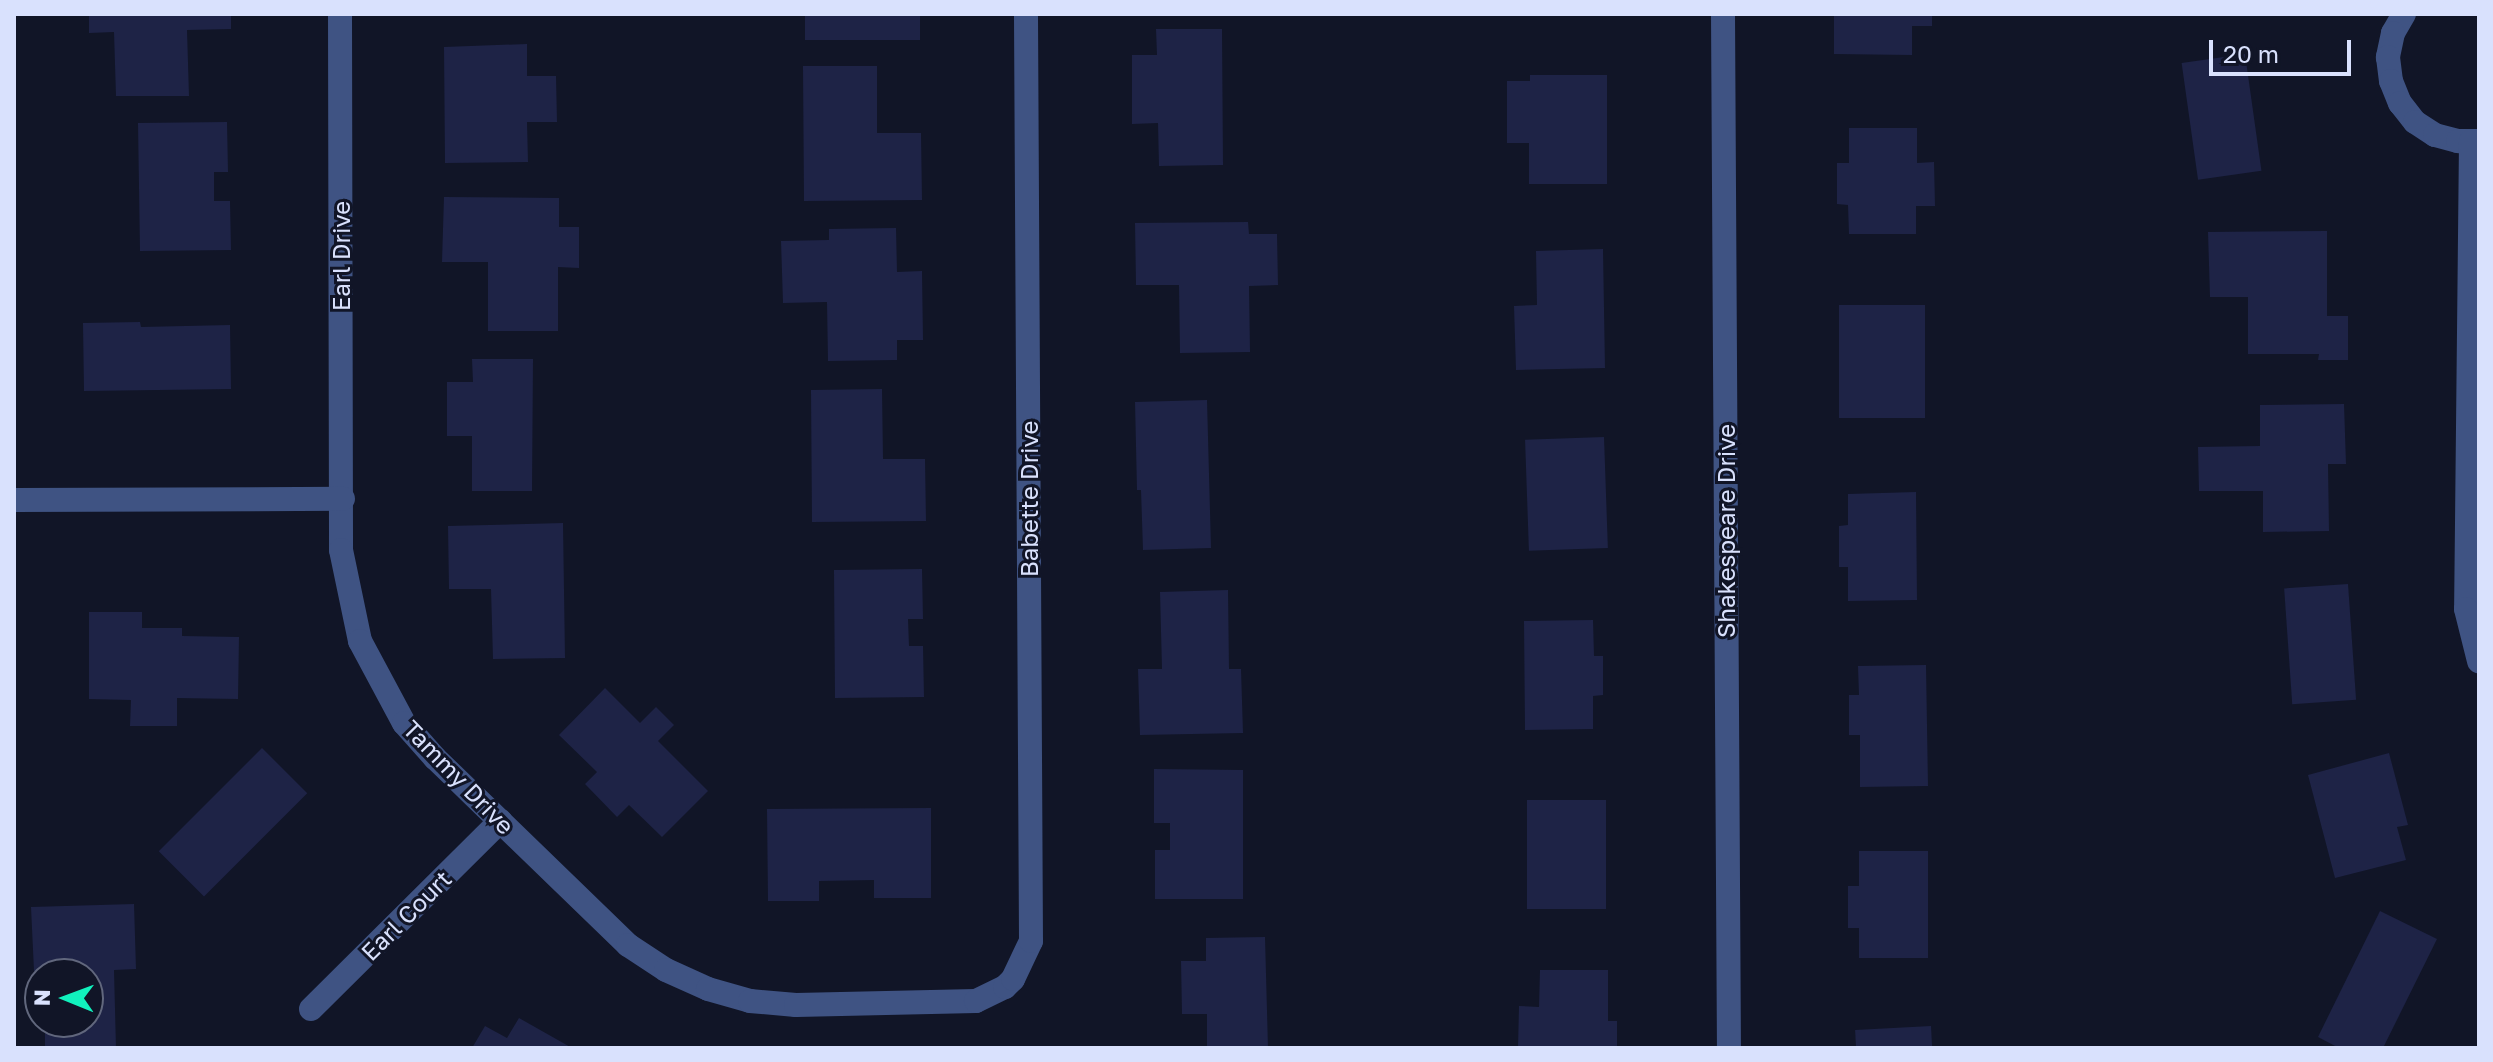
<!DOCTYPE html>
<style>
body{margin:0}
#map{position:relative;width:2493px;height:1062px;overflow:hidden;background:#111527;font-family:"Golos Text",sans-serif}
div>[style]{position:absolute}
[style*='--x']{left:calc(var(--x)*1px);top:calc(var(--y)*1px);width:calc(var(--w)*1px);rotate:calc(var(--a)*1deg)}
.building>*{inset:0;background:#1e2346;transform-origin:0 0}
.minor>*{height:24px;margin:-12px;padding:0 12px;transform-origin:12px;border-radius:12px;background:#3f5383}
span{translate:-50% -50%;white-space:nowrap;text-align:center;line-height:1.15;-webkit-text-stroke:6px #111527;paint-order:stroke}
.street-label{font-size:24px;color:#d9e1fd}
.frame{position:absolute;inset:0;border:16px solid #d9e1fd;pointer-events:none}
.north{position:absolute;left:24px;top:958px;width:80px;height:80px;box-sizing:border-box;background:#111527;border:2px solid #61677d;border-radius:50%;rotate:271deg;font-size:22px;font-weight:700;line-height:32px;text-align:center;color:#d9e1fd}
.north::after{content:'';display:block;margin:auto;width:28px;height:36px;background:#11f1bd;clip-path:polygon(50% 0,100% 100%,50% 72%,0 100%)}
.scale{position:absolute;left:2209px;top:40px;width:142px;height:36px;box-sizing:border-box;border:4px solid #d9e1fd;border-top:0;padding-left:10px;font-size:24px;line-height:28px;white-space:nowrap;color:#d9e1fd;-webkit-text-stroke:6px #111527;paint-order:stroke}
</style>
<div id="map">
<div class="building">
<i style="clip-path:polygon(89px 14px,231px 14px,231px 29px,187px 30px,189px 96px,116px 96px,114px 32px,89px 33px)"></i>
<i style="left:805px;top:14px;width:115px;height:26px"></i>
<i style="clip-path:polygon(1834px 14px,1932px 14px,1932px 26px,1912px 26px,1912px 55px,1834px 54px)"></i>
<i style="clip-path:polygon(1156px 29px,1222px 29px,1223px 165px,1159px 166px,1158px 123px,1132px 124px,1132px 55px,1157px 55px)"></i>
<i style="clip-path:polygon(527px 44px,527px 76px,556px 76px,557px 122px,527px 122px,528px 162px,445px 163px,444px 47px)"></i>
<i style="left:2245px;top:54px;width:118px;height:64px;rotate:82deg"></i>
<i style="clip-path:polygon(803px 66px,877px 66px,877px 133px,921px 133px,922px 200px,804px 201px)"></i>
<i style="clip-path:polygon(1530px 75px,1607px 75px,1607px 184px,1529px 184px,1529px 143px,1507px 143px,1507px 81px,1530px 81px)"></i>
<i style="clip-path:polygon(227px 122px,228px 172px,214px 172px,214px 201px,230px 201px,231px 250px,140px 251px,138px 123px)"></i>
<i style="clip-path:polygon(1849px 128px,1917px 128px,1917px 163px,1934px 162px,1935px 206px,1916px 206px,1916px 234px,1849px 234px,1848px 205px,1837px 204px,1837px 163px,1849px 163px)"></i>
<i style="clip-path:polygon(444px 197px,559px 198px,559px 227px,579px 227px,579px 268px,558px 267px,558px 331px,488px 331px,488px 262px,442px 262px)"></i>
<i style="clip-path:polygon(1248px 222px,1249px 234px,1277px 234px,1278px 285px,1249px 286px,1250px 352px,1180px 353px,1179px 285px,1136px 285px,1135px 223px)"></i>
<i style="clip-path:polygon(896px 228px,897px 272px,922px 271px,923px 340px,897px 340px,897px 360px,828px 361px,827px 302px,783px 303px,781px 241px,829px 240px,829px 229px)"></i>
<i style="clip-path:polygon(2327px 231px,2327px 316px,2348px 316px,2348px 360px,2318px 360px,2319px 354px,2248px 354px,2248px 297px,2210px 297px,2208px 232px)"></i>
<i style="clip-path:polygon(1603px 249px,1605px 368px,1516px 370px,1514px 306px,1537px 305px,1536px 251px)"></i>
<i style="left:1839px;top:305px;width:86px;height:113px"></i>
<i style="clip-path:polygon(140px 322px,141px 327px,230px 325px,231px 389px,84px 391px,83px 323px)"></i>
<i style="clip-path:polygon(472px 359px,533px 359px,532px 491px,472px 491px,472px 436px,447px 436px,447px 382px,473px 382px)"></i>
<i style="clip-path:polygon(882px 389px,883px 459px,925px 459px,926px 521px,812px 522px,811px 390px)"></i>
<i style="clip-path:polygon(1207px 400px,1211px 548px,1143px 550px,1141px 490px,1137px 490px,1135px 402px)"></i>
<i style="clip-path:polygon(2344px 404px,2346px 464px,2328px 464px,2329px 531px,2263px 532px,2263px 491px,2199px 491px,2198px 447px,2260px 446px,2260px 405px)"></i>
<i style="left:1604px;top:437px;width:111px;height:79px;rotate:88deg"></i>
<i style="clip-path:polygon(1916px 492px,1917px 600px,1848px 601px,1848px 567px,1839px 567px,1839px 526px,1848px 525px,1848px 494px)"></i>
<i style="clip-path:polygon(563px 523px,565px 658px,493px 659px,491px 589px,449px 589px,448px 526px)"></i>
<i style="clip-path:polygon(922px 569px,923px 619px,908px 619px,909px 646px,923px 646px,924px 697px,835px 698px,834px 570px)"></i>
<i style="left:2348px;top:584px;width:116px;height:64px;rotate:86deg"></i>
<i style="clip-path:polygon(1228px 590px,1229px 669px,1241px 669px,1243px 733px,1140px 735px,1138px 669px,1162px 669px,1160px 592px)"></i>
<i style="clip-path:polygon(89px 612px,142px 612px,142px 628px,182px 628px,182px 636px,239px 637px,238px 699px,177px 698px,177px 726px,130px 726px,131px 700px,89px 699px)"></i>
<i style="clip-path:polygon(1593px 620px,1594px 656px,1603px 656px,1603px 695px,1593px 696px,1593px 729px,1525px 730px,1524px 621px)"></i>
<i style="clip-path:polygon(1926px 665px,1928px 786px,1860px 787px,1860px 735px,1849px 735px,1849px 695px,1859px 695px,1858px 666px)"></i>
<i style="clip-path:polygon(605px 688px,640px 723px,656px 707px,674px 725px,658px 741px,708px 791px,662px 837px,629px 805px,617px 817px,585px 784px,597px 772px,559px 735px)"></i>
<i style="left:262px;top:748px;width:64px;height:146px;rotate:45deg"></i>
<i style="clip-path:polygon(2389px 753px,2408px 825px,2397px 827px,2406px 860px,2335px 878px,2308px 775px)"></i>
<i style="clip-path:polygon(1154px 769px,1243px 770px,1243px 899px,1155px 899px,1155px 850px,1170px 850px,1170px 823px,1154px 823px)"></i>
<i style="left:1527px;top:800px;width:79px;height:109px"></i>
<i style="clip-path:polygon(931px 808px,931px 898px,874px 898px,874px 880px,819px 881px,819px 901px,768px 901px,767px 809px)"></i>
<i style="clip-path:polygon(1859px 851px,1928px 851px,1928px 958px,1859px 958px,1859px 928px,1848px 928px,1848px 886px,1859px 886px)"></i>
<i style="clip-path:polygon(134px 904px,136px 969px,114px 970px,116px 1048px,45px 1048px,45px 1022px,88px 1022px,88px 974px,34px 971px,31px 907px)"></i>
<i style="clip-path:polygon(2380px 911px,2437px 939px,2383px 1048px,2339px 1048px,2318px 1037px)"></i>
<i style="clip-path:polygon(1265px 937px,1268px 1048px,1207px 1048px,1207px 1014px,1182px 1014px,1181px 961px,1206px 961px,1206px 938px)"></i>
<i style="clip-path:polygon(1540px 970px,1608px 970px,1608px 1021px,1617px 1021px,1617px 1048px,1518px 1048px,1519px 1006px,1539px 1007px)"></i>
<i style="clip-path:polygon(519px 1018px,572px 1048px,472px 1048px,485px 1026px,507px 1038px)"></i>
<i style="left:1931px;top:1026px;width:22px;height:76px;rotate:87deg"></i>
</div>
<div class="minor">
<i style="--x:340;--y:14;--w:536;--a:89.89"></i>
<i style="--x:341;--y:550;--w:93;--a:78.2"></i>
<i style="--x:360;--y:641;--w:93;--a:61.8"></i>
<i style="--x:404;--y:723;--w:47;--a:48.5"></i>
<i style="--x:435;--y:758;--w:269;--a:44.1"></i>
<i style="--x:628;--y:945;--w:45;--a:33.3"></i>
<i style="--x:666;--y:970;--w:46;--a:24.3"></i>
<i style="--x:708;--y:989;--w:44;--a:15.9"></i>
<i style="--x:750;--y:1001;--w:46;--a:5"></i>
<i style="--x:796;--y:1005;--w:180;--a:-1.3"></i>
<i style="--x:976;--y:1001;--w:32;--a:-26"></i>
<i style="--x:1005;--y:987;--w:11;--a:-45"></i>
<i style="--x:1013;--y:979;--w:42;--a:-64.7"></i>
<i style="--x:1031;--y:941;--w:927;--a:-90.31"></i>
<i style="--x:1723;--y:14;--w:1034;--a:89.67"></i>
<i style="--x:2404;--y:14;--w:22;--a:120"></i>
<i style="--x:2393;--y:33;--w:25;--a:102"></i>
<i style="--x:2388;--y:57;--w:24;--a:83"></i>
<i style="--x:2391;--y:81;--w:24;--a:68"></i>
<i style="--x:2400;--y:103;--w:24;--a:52"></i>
<i style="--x:2415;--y:122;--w:24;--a:33"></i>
<i style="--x:2435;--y:135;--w:24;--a:15"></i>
<i style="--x:2458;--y:141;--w:21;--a:0"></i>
<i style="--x:2471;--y:141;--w:468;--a:90.6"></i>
<i style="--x:2466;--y:609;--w:54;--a:76"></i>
<i style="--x:14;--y:500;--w:329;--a:-0.2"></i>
<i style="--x:311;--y:1009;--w:267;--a:-44.8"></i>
</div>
<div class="street-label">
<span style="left:341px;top:256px;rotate:-90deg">Earl Drive</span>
<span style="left:1029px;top:499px;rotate:-90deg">Babette Drive</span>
<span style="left:1726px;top:531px;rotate:-90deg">Shakespeare Drive</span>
<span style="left:459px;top:777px;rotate:46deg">Tammy Drive</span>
<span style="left:406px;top:915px;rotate:-45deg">Earl Court</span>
</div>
<div class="frame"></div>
<div class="north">N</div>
<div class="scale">20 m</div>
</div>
